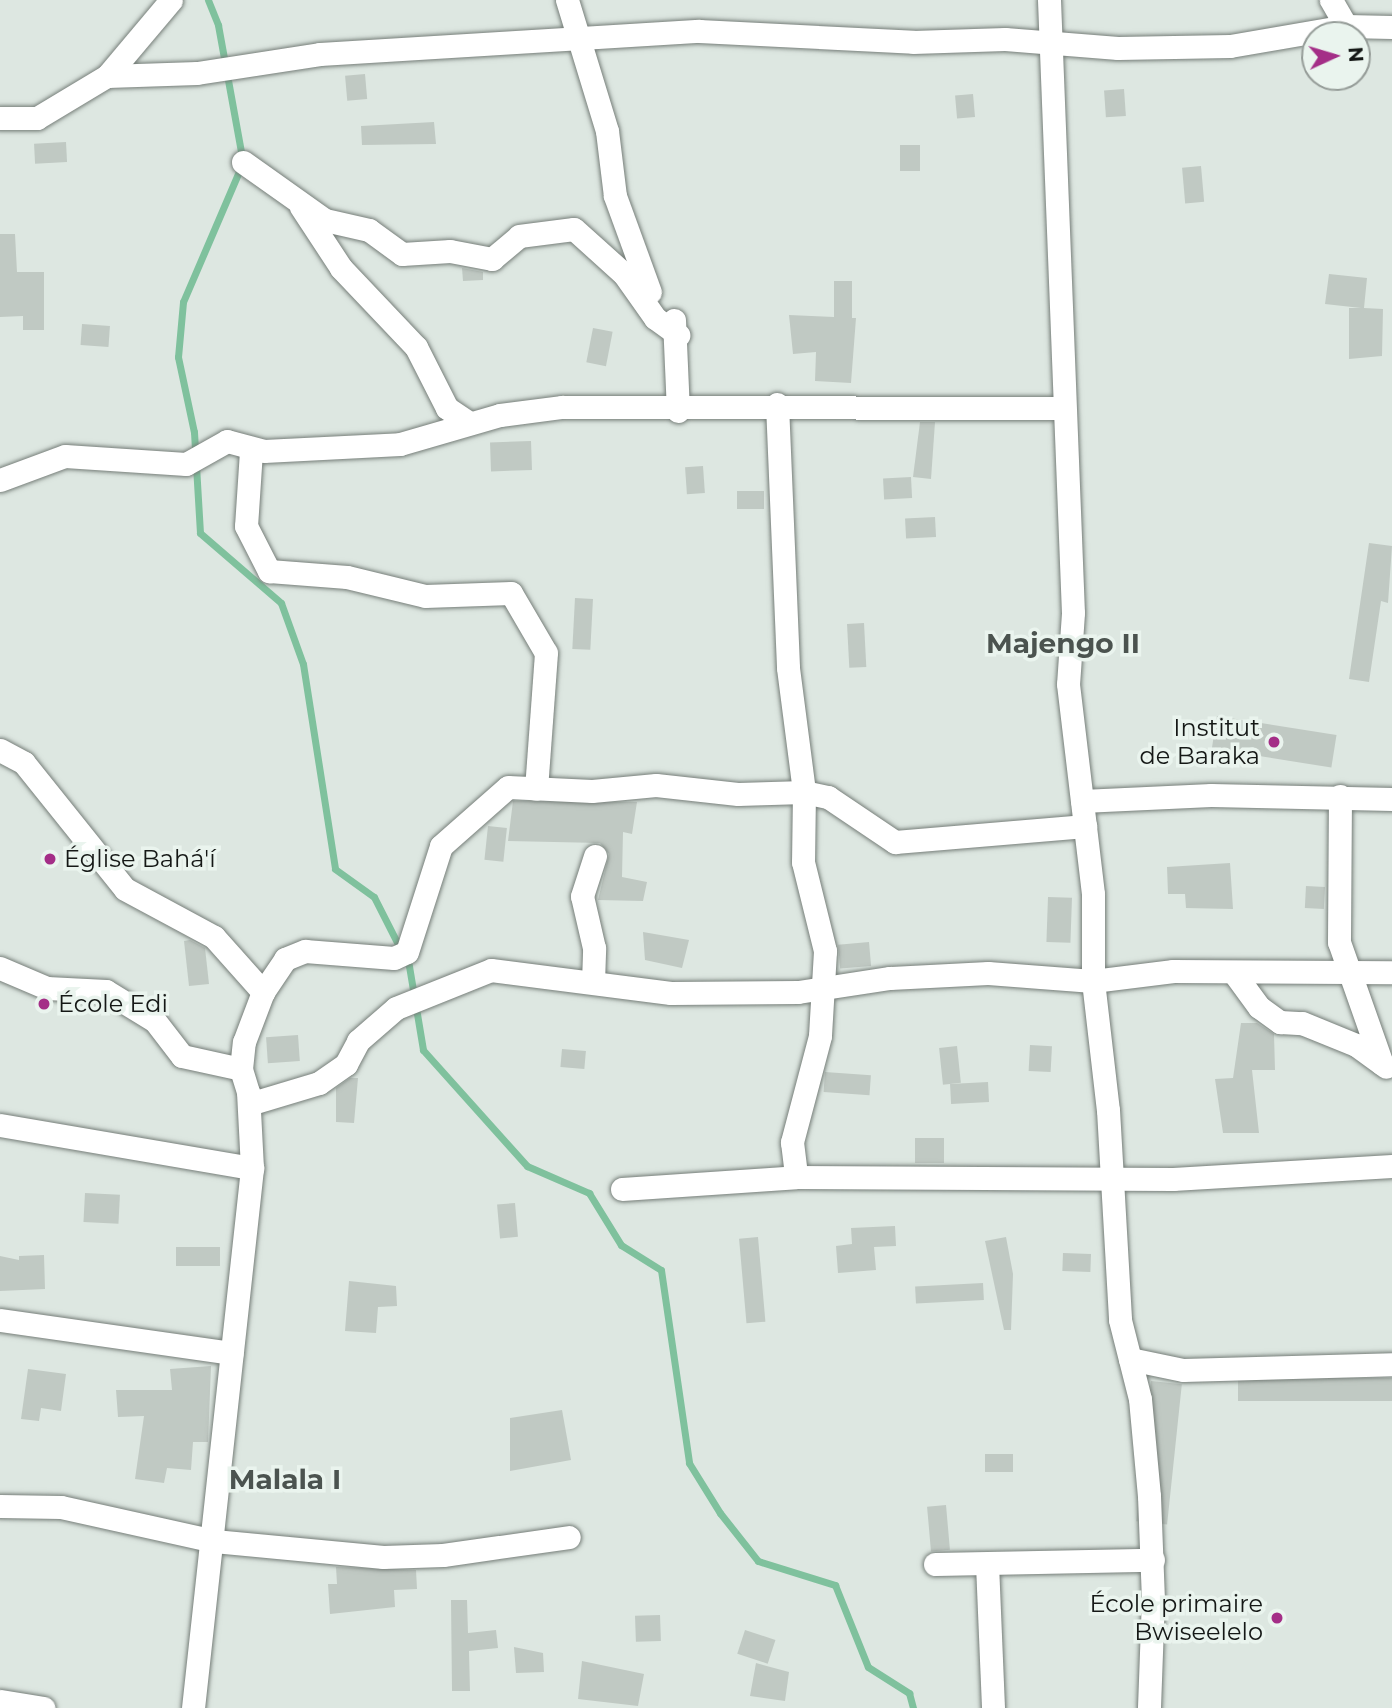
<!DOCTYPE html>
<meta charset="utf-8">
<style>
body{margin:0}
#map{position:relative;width:1392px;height:1708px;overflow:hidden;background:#dde7e1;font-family:Montserrat,sans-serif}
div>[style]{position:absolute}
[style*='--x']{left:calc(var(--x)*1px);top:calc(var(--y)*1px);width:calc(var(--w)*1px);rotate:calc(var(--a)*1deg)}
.stream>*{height:7px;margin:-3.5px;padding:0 3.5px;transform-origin:3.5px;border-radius:3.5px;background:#7fc19d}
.building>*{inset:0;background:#c0c9c3;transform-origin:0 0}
.roads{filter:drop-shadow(0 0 2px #767e79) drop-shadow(0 0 2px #767e79)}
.minor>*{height:23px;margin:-11.5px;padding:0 11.5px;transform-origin:11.5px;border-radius:11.5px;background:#fff}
.dots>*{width:19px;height:19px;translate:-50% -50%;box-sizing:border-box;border:4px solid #eaf4ee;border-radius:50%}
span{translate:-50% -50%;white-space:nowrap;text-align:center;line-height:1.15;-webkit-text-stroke:7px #eaf4ee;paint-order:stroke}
.poi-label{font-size:24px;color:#151816}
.right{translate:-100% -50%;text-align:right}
.left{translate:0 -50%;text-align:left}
.quarter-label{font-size:28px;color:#4b534f;font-weight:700}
.north{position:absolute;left:1301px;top:21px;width:70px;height:70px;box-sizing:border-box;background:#eaf4ee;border:2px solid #959c98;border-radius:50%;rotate:86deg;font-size:19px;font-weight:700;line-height:28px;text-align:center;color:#151816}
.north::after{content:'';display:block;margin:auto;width:24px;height:32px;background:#a42e87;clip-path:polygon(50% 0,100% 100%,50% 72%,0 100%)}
</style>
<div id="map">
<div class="stream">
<i style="--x:208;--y:0;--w:27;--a:68"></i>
<i style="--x:218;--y:25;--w:139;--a:79.7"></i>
<i style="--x:243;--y:162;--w:152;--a:113.2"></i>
<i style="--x:183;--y:302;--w:55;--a:95.2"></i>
<i style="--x:178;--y:357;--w:77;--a:78"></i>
<i style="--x:194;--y:432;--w:101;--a:86.6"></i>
<i style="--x:200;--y:533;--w:107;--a:40.8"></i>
<i style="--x:281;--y:603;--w:65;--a:70.2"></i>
<i style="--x:303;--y:664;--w:207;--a:81.1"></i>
<i style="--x:335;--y:869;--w:48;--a:35.7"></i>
<i style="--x:374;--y:897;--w:77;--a:63.1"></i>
<i style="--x:409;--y:966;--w:85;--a:80.5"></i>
<i style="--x:423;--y:1050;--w:156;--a:48.1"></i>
<i style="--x:527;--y:1166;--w:68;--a:23.5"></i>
<i style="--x:589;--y:1193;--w:61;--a:58.4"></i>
<i style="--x:621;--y:1245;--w:47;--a:32"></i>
<i style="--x:661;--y:1270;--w:195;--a:81.7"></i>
<i style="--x:689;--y:1463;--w:59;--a:58.2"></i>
<i style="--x:720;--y:1513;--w:61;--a:51.6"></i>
<i style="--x:758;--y:1561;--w:81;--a:17.3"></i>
<i style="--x:835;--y:1585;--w:88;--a:68.1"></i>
<i style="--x:868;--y:1667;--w:49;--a:32.4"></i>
<i style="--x:909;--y:1693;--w:16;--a:75"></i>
</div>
<div class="building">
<i style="left:365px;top:74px;width:25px;height:20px;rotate:85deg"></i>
<i style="left:1124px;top:89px;width:27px;height:20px;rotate:86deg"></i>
<i style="left:973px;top:94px;width:23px;height:18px;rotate:85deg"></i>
<i style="clip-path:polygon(434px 122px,436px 144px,362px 145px,361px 126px)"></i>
<i style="left:66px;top:142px;width:20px;height:32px;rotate:87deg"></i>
<i style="left:900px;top:145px;width:20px;height:26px"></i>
<i style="left:1201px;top:166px;width:36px;height:19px;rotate:85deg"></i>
<i style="clip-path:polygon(0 234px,15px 234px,17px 272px,44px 272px,44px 330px,23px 330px,23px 316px,0 317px)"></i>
<i style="clip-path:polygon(462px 268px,483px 272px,483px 280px,463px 281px)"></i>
<i style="clip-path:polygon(1329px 274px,1367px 278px,1364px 308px,1383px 309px,1382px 356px,1349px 359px,1349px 308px,1361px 308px,1325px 304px)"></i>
<i style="clip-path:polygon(834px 281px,852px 281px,852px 318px,856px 318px,851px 383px,815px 381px,816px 352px,793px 354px,789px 315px,834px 317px)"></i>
<i style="left:82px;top:324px;width:28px;height:21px;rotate:4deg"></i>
<i style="left:593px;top:328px;width:20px;height:35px;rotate:11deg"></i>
<i style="clip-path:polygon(920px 422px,935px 422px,931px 479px,913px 477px)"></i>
<i style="left:531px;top:441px;width:29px;height:41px;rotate:88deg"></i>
<i style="left:703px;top:466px;width:27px;height:18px;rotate:86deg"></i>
<i style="left:911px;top:477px;width:21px;height:28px;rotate:87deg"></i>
<i style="left:737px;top:491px;width:27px;height:18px"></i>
<i style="left:935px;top:517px;width:20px;height:30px;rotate:87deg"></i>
<i style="clip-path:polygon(1369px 543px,1392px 546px,1388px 603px,1381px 601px,1369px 682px,1349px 679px)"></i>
<i style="left:575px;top:598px;width:18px;height:51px;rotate:3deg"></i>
<i style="left:864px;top:623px;width:44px;height:17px;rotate:87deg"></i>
<i style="left:1217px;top:716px;width:121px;height:33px;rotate:9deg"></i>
<i style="clip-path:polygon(513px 801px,637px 802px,632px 834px,623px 832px,622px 877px,647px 882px,643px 901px,598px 900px,609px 854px,600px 843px,508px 841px)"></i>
<i style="left:488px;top:826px;width:19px;height:34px;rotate:6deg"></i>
<i style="clip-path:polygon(1230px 863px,1233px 909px,1186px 908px,1185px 894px,1168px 894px,1167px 867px)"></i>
<i style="left:1306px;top:886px;width:19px;height:22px;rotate:3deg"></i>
<i style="left:1048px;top:897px;width:24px;height:45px;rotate:2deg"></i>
<i style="clip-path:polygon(643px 932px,689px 940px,682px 968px,645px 960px)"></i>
<i style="clip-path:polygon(190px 940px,205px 948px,209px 984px,189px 986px,184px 941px)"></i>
<i style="left:869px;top:942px;width:24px;height:31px;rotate:85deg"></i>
<i style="clip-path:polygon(1241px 1023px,1257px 1023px,1274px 1034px,1275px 1070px,1252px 1070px,1259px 1133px,1223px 1133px,1215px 1079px,1233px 1078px)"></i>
<i style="left:298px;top:1035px;width:26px;height:32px;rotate:86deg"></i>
<i style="left:1030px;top:1045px;width:22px;height:26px;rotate:3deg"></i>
<i style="left:957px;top:1046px;width:37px;height:18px;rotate:84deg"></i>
<i style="left:562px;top:1049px;width:24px;height:18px;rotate:5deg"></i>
<i style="left:825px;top:1072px;width:46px;height:20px;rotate:4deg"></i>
<i style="clip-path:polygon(350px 1078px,358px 1078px,354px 1123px,336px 1122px,336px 1088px)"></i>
<i style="left:988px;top:1082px;width:20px;height:38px;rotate:87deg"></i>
<i style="left:915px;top:1138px;width:29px;height:25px"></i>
<i style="left:85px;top:1193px;width:35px;height:29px;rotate:3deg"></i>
<i style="left:515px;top:1203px;width:34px;height:18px;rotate:85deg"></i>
<i style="clip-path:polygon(895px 1226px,896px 1246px,874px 1247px,876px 1270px,838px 1273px,836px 1246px,852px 1244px,851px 1228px)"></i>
<i style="left:758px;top:1237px;width:85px;height:19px;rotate:85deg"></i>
<i style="clip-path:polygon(1006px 1237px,1013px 1274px,1011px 1330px,1004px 1330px,985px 1241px)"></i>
<i style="left:220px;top:1247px;width:19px;height:44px;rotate:90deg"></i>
<i style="left:1063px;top:1253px;width:28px;height:18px;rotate:2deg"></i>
<i style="clip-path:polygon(44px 1255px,45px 1289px,0 1291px,0 1256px,19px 1260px,19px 1256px)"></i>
<i style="clip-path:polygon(349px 1281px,396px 1286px,397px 1306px,378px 1307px,376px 1333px,345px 1331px)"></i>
<i style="left:983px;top:1283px;width:17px;height:68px;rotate:87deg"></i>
<i style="clip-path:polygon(211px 1366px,208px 1442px,193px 1442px,191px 1470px,167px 1468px,164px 1483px,135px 1479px,144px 1416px,118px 1417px,116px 1390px,172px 1390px,170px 1369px)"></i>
<i style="clip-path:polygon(28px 1369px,66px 1374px,61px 1411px,41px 1408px,39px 1421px,21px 1419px)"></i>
<i style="left:1392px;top:1378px;width:23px;height:154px;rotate:90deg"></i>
<i style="left:1151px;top:1381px;width:31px;height:141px;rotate:6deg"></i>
<i style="clip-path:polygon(562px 1410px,571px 1460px,510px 1471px,510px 1418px)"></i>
<i style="left:985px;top:1454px;width:28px;height:18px"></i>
<i style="left:946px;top:1505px;width:45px;height:19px;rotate:85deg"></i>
<i style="clip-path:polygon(336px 1567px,416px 1570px,417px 1589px,394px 1590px,395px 1607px,330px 1614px,328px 1584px,337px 1584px)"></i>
<i style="clip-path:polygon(451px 1600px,467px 1600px,468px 1633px,496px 1630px,498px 1648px,469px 1651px,470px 1691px,452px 1691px)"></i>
<i style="left:660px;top:1615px;width:26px;height:25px;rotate:88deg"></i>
<i style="left:745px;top:1630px;width:32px;height:25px;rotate:18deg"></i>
<i style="clip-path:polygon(514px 1647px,543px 1653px,544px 1672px,516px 1673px)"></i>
<i style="clip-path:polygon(582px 1661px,644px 1674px,638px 1706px,578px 1699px)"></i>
<i style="clip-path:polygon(756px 1663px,789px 1672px,785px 1701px,750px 1696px)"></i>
</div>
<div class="roads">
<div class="minor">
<i style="--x:567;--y:0;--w:137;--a:73"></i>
<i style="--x:607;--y:131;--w:65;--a:83"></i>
<i style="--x:615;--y:196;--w:102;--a:70"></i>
<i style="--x:1049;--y:0;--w:613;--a:87.76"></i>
<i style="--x:1073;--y:613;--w:71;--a:94"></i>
<i style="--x:1068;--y:684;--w:211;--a:83.2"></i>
<i style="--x:1093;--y:894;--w:87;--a:90"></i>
<i style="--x:1093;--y:981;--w:130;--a:83.4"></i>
<i style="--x:1108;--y:1110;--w:210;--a:86.7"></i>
<i style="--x:1120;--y:1320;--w:81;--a:75.8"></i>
<i style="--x:1140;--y:1399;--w:97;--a:84.7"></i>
<i style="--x:1149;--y:1496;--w:102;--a:87.8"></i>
<i style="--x:1153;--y:1598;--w:110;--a:92.1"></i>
<i style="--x:1331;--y:0;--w:30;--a:60"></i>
<i style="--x:107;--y:76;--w:99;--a:-49.9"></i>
<i style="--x:0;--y:118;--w:37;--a:0"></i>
<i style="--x:37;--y:118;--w:82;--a:-31"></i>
<i style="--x:107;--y:76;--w:90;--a:-1.9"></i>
<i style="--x:197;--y:73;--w:124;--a:-8.8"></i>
<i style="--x:320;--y:54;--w:380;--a:-3.5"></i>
<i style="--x:699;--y:31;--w:214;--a:2.9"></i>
<i style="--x:913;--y:42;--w:92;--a:-1.9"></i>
<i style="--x:1005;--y:39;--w:113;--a:4.6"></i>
<i style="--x:1118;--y:48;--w:112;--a:-1"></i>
<i style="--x:1230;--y:46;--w:118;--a:-9.8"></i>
<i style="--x:1346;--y:26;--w:46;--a:1.2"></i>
<i style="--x:243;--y:162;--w:100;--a:35.3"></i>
<i style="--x:325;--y:220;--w:45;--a:12.8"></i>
<i style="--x:369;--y:230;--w:41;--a:36"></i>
<i style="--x:402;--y:254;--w:48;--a:-3.6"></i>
<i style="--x:450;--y:251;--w:43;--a:10.8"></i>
<i style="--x:492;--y:259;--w:35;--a:-40"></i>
<i style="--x:519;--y:236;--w:55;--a:-7.3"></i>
<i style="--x:574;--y:229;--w:67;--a:42"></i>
<i style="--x:624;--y:274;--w:54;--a:54.8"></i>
<i style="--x:655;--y:318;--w:29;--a:36"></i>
<i style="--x:301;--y:207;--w:73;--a:56.7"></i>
<i style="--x:341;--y:268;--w:109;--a:46.5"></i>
<i style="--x:416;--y:347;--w:68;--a:63.1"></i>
<i style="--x:447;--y:408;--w:27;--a:34"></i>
<i style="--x:674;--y:320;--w:91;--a:87.5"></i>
<i style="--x:777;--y:404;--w:264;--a:87.6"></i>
<i style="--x:788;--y:668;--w:125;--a:82.6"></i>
<i style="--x:804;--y:792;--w:70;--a:90.8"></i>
<i style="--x:803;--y:862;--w:92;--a:76.1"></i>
<i style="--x:825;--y:951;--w:85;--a:93.4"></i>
<i style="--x:820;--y:1036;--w:110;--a:104.8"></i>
<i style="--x:792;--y:1142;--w:35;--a:83"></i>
<i style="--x:251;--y:451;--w:75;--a:93.8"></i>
<i style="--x:246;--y:526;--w:51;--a:62.9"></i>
<i style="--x:269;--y:571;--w:78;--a:4.4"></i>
<i style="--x:347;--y:577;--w:80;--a:13.7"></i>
<i style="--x:425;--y:596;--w:86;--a:-2"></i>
<i style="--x:511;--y:593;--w:69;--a:59.7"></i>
<i style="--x:546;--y:653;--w:136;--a:94.2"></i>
<i style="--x:0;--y:480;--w:69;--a:-20.3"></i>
<i style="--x:65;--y:456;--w:121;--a:3.8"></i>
<i style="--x:186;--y:464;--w:47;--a:-29.3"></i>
<i style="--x:227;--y:441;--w:38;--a:15"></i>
<i style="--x:264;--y:451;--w:136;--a:-2.9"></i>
<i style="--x:400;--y:444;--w:104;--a:-16.2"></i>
<i style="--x:500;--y:415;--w:63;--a:-7.4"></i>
<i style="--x:562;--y:407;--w:499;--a:0.1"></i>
<i style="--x:0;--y:750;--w:27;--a:28"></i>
<i style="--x:24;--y:763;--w:161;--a:51.3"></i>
<i style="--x:125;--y:889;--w:101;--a:28.3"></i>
<i style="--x:214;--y:937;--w:74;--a:48.3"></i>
<i style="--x:1340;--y:796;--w:146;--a:90.4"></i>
<i style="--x:1339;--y:942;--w:129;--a:70.6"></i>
<i style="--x:1082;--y:801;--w:129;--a:-2.7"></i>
<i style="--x:1211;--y:795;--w:181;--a:1.3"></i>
<i style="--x:0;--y:968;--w:51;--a:23.1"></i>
<i style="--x:47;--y:988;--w:59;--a:2.9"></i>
<i style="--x:106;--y:991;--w:57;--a:31.5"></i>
<i style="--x:155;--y:1021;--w:44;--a:52.4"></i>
<i style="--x:182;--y:1056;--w:60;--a:12.4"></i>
<i style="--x:1234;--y:973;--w:42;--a:53.7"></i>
<i style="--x:1259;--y:1007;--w:26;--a:36"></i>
<i style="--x:1280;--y:1022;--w:22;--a:3"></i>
<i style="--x:1302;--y:1023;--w:58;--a:22.2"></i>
<i style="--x:1356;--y:1045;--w:37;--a:36"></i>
<i style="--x:593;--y:982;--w:34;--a:-88"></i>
<i style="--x:594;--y:948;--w:53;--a:-103"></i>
<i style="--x:582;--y:896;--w:42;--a:-72"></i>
<i style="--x:249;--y:1104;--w:73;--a:-16.7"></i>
<i style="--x:319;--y:1083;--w:33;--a:-35"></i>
<i style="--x:346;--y:1064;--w:26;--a:-62"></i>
<i style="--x:358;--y:1041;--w:50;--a:-41"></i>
<i style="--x:396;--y:1008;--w:102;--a:-21.8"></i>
<i style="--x:491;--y:970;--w:181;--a:7.3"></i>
<i style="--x:671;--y:993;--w:127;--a:-0.5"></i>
<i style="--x:798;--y:992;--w:93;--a:-8.7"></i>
<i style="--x:890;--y:978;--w:98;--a:-2.9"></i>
<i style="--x:988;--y:973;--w:105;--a:4.4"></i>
<i style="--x:1093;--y:981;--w:81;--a:-7.1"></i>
<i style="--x:1173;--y:971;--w:219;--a:0.3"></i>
<i style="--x:0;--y:1125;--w:256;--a:9.7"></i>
<i style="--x:622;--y:1189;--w:174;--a:-3.9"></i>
<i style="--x:796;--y:1177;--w:377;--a:0.3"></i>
<i style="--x:1173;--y:1179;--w:219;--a:-3.4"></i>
<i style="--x:0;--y:1320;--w:234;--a:8.1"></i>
<i style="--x:1130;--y:1359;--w:54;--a:11.7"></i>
<i style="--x:1183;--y:1370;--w:209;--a:-1.6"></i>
<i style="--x:0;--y:1506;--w:61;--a:0.9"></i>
<i style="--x:61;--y:1507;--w:157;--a:12.5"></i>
<i style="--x:214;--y:1541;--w:170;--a:5.4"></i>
<i style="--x:383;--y:1557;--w:60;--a:-1.9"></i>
<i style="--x:443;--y:1555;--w:127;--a:-8.1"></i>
<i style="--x:935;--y:1564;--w:218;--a:-1.1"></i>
<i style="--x:987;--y:1564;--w:144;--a:87.6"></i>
<i style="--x:0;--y:1701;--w:44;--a:9.2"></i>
<i style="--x:193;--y:1708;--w:543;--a:-83.76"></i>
<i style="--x:252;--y:1168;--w:76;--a:-93"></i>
<i style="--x:248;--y:1092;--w:24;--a:-107"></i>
<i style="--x:241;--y:1069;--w:27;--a:-84"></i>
<i style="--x:244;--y:1042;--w:53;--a:-69.2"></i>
<i style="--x:263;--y:992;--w:40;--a:-56"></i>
<i style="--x:285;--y:959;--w:22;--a:-22"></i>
<i style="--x:305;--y:951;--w:89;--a:4.5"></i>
<i style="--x:394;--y:958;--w:14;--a:-25"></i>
<i style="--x:407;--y:952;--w:111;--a:-72.2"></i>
<i style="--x:441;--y:846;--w:89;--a:-41.4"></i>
<i style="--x:508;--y:787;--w:84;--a:2.7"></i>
<i style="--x:592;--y:791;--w:64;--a:-5.4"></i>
<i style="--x:656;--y:785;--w:82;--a:6.3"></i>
<i style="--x:738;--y:794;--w:66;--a:-1.7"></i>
<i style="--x:804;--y:792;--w:25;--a:12"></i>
<i style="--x:828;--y:797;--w:81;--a:33.9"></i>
<i style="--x:895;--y:842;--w:191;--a:-4.8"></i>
</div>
</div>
<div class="dots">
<i style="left:1274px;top:742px;background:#a42e87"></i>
<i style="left:50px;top:859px;background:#a42e87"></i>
<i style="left:44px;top:1004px;background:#a42e87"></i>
<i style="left:1277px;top:1618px;background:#a42e87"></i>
</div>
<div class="poi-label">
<span class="right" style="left:1260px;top:742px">Institut<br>de Baraka</span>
<span class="left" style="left:64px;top:859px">Église Bahá'í</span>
<span class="left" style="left:58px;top:1004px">École Edi</span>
<span class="right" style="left:1263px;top:1618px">École primaire<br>Bwiseelelo</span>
</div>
<div class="quarter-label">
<span style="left:1063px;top:643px">Majengo II</span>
<span style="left:285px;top:1479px">Malala I</span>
</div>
<div class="north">N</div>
</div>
